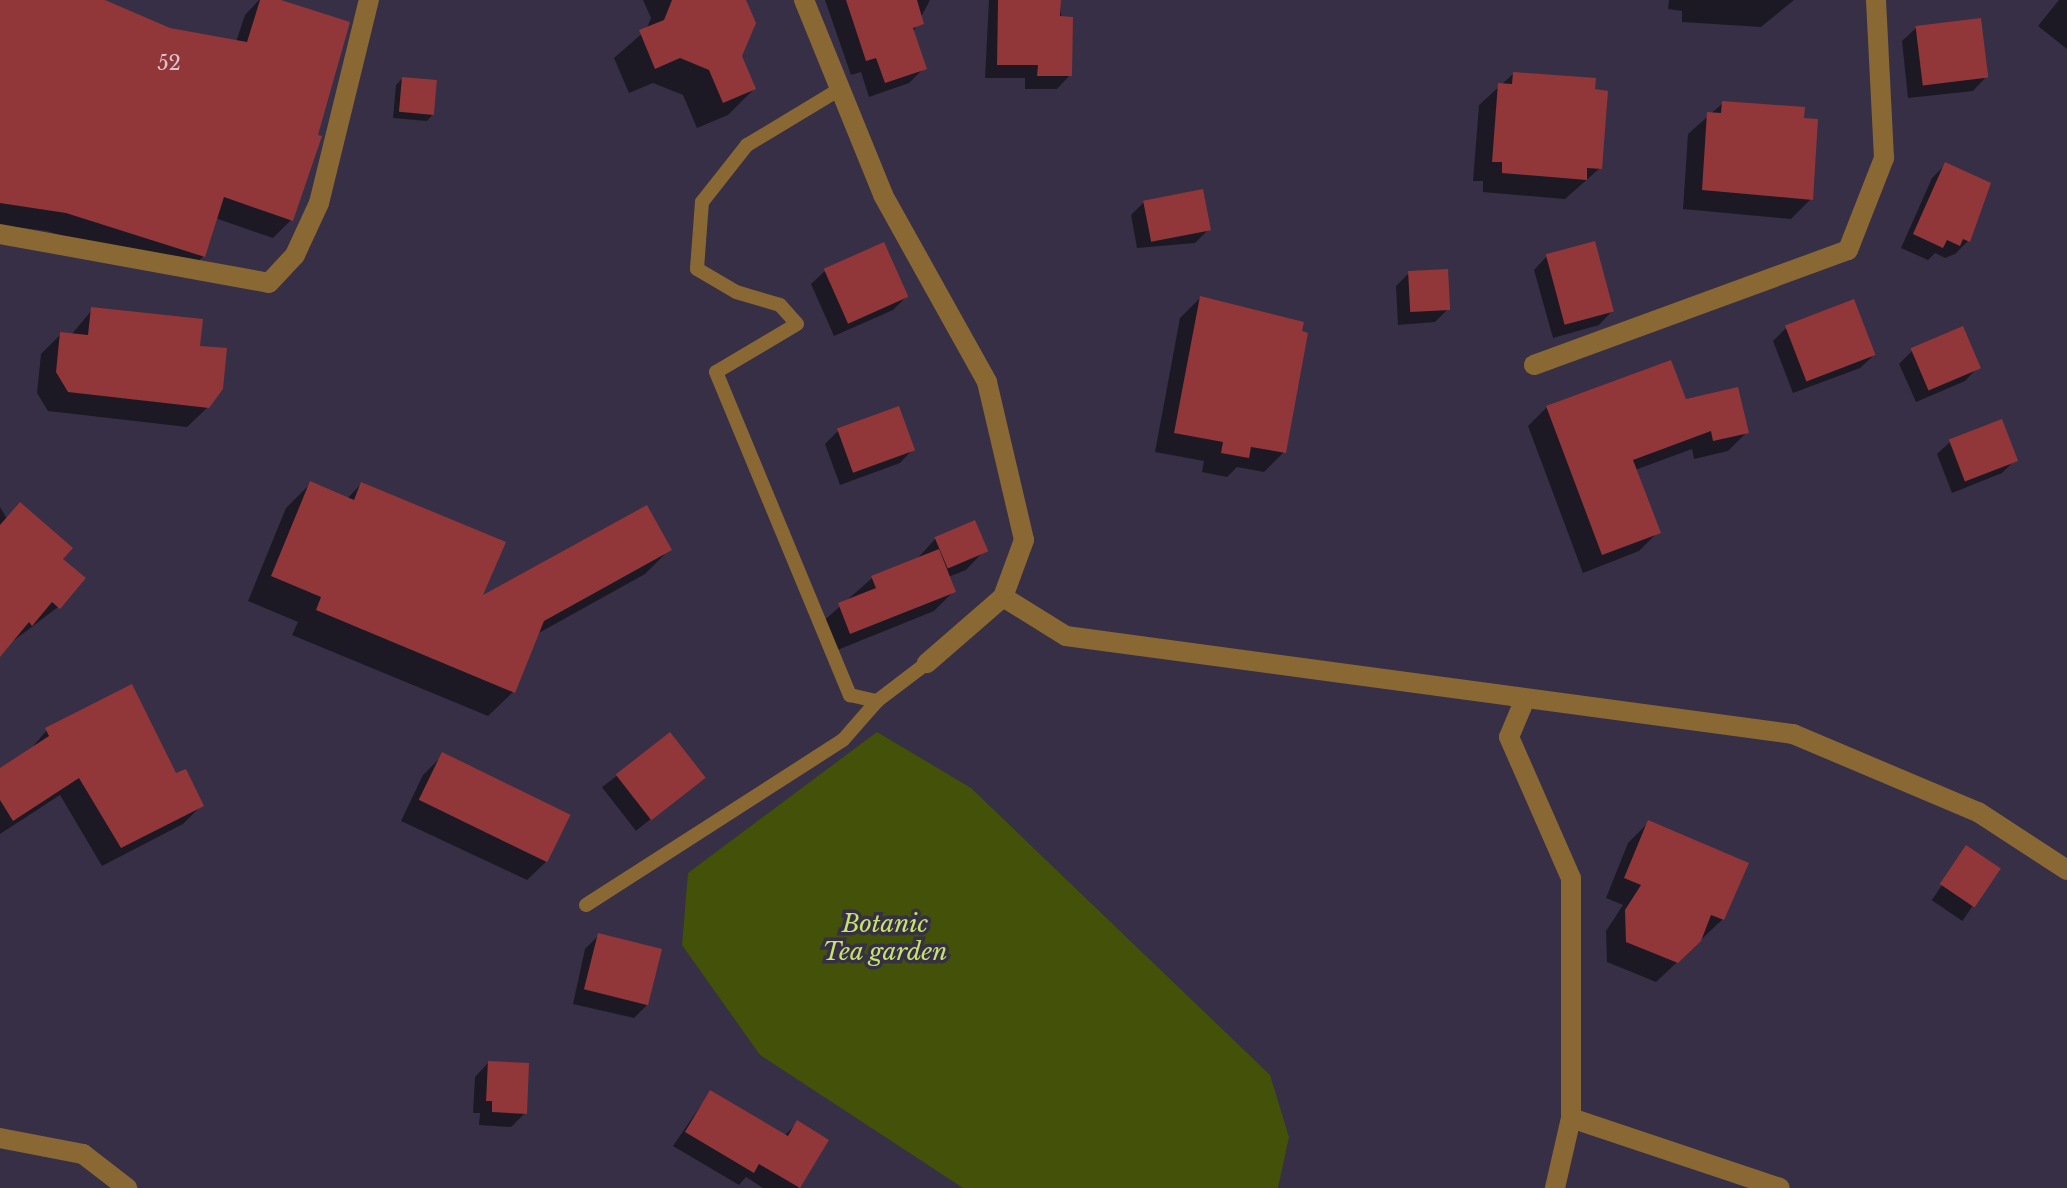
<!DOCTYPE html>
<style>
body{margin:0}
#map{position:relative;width:2067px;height:1188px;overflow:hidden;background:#362f45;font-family:"Libre Baskerville",serif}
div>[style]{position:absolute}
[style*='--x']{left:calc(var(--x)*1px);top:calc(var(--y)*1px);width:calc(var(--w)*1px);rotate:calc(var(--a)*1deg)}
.green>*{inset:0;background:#435109}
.shadow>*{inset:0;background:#0007;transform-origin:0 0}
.building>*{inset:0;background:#913739;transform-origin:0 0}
.service>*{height:14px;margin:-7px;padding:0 7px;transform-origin:7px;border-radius:7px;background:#8a6834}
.minor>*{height:20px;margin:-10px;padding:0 10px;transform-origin:10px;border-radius:10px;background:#8a6834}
span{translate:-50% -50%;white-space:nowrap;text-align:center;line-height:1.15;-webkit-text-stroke:7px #362f45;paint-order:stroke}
.number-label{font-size:20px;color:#dcc2cc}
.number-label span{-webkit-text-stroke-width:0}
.park-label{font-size:24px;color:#c6e46a;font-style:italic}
</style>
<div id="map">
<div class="green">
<i style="clip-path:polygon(877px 732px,971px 788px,1270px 1075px,1289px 1137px,1278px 1188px,963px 1188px,760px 1055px,682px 945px,688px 873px)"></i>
</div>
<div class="shadow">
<i style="clip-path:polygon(0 0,99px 0,169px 30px,236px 42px,245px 15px,259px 0,275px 0,291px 220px,273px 238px,215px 218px,204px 256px,185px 274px,47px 231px,0 225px)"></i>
<i style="clip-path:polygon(643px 0,744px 0,740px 56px,754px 89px,728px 115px,697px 128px,683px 95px,653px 83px,629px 93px,614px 58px,646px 30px,651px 18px)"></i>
<i style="clip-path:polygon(825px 0,930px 0,913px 32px,924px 68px,909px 83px,869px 97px,861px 72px,851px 75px)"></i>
<i style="clip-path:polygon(989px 0,1059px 0,1070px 75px,1057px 89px,1025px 89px,1025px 78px,985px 78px)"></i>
<i style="clip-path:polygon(1669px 0,1794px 0,1761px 27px,1682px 22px,1682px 11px,1668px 9px)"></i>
<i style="clip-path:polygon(2059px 0,2067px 0,2067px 49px,2038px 26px)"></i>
<i style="clip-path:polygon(1916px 28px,1986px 77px,1973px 91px,1908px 98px,1902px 41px)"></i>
<i style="clip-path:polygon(1513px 74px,1600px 168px,1565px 199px,1483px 192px,1483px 181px,1473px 181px,1479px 105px)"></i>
<i style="clip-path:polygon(402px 79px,433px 114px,427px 121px,393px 118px,396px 85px)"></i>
<i style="clip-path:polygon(1723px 103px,1811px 199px,1791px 219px,1683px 209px,1688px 134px)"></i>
<i style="clip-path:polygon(1945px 165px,1968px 241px,1955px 254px,1945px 258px,1935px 253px,1928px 260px,1901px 248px,1932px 178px)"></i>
<i style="clip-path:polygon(1144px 202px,1209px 229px,1195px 243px,1137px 248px,1131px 215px)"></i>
<i style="clip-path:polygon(883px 245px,907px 296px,893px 310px,834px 336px,811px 284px,825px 271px)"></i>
<i style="clip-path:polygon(1547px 256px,1612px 311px,1599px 325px,1553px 338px,1534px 270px)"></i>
<i style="clip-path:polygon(1409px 273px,1448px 309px,1435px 322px,1398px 325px,1396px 286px)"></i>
<i style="clip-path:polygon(1200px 298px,1284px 452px,1264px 472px,1237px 467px,1227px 477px,1202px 472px,1204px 461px,1155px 452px,1180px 318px)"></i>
<i style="clip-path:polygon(92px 310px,197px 348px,208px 407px,187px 427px,48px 411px,37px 393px,41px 354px,61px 334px,71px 335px)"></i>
<i style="clip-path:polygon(1786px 328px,1874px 355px,1860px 368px,1793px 393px,1773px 341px)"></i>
<i style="clip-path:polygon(1912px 351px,1978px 367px,1965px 381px,1916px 402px,1899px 364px)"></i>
<i style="clip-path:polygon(1685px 402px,1747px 432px,1728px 451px,1694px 459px,1692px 449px,1635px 470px,1658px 532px,1639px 551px,1583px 573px,1528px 426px,1547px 407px)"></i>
<i style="clip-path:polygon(838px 431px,913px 449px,900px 463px,840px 485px,825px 444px)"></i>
<i style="clip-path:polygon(1951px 441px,2015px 460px,2002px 473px,1952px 493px,1937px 454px)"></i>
<i style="clip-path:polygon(310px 484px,347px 499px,361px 484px,479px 599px,669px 550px,645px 574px,537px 634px,513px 692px,488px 716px,292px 635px,298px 622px,248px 601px,286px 508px)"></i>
<i style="clip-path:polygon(0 507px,58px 607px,0 651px)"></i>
<i style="clip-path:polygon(936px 538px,985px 550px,966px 570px,948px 577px,954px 591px,934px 611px,830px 653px,819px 625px,872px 578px,916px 560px)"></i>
<i style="clip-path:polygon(47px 730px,175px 776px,202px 805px,183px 824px,102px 866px,60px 795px,0 834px,0 770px,29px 751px)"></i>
<i style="left:669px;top:735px;width:55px;height:85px;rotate:52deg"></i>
<i style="clip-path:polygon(443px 755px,547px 861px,527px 880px,401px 821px,423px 775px)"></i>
<i style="clip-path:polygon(1648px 823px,1723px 919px,1656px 982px,1607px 962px,1606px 931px,1623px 905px,1606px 898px,1628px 843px)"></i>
<i style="left:1967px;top:848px;width:37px;height:63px;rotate:34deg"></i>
<i style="clip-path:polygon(599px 935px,648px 1004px,634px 1018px,573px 1004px,585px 949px)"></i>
<i style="clip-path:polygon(488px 1063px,525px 1113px,511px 1127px,479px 1125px,480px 1113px,473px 1113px,475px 1077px)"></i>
<i style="clip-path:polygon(710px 1092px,784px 1136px,797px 1123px,826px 1141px,798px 1188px,763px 1188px,746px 1177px,739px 1185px,673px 1146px)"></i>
</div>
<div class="building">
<i style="clip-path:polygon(0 0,105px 0,170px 28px,247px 42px,260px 0,281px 0,350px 22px,318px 135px,322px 136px,293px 221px,224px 197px,205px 257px,66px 213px,0 203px)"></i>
<i style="clip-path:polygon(672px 0,746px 0,756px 23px,742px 56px,756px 89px,723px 103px,709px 70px,680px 58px,655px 69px,639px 30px,664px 20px)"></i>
<i style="clip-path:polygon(846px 0,917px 0,924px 24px,913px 28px,927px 69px,885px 83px,876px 58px,866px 61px)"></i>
<i style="clip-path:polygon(998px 0,1061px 0,1060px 16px,1073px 17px,1072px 76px,1037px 76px,1038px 65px,997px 65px)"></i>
<i style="left:1981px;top:18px;width:60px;height:66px;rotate:83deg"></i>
<i style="clip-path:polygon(1513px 72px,1596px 78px,1595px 89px,1608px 91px,1602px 169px,1587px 168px,1587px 180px,1502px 173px,1502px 162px,1492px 162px,1498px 83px,1512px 84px)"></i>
<i style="left:402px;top:77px;width:35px;height:35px;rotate:5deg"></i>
<i style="clip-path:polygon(1722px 101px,1805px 107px,1804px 118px,1818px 119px,1813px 200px,1702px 190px,1707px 112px,1721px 113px)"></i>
<i style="clip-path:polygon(1945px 162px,1991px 183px,1970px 242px,1963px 239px,1960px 246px,1947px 240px,1943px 248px,1913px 234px)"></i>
<i style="left:1203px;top:189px;width:42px;height:61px;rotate:79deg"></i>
<i style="left:1595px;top:241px;width:73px;height:51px;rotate:75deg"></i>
<i style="left:884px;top:242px;width:60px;height:66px;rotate:66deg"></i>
<i style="left:1448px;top:269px;width:41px;height:40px;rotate:87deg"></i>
<i style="clip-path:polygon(1200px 296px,1304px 322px,1302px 331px,1308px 333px,1286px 453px,1251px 447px,1249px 458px,1221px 453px,1223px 442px,1174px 433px)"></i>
<i style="left:1854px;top:299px;width:60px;height:74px;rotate:69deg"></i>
<i style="clip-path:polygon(91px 307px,203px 319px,200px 346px,227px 348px,223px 389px,209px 408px,68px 392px,56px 372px,60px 332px,88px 335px)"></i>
<i style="left:1963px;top:326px;width:46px;height:57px;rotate:67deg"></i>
<i style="clip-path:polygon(1671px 360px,1686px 399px,1738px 387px,1749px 433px,1713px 441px,1711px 431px,1633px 460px,1661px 533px,1602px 555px,1546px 406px)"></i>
<i style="left:899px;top:406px;width:47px;height:66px;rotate:70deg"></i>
<i style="left:2002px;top:419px;width:45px;height:57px;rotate:69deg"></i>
<i style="clip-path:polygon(310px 481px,354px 500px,361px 482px,506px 542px,483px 595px,647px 505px,672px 550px,544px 621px,515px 693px,316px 610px,321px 597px,271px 576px)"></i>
<i style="clip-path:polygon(20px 502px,73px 548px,63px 559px,86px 578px,60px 609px,52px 602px,32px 626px,29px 622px,0 657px,0 525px)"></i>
<i style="left:975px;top:520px;width:34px;height:44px;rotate:67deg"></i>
<i style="clip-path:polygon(939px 549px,956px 592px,850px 634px,838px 603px,876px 588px,871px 576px)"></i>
<i style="clip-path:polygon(132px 684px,176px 773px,186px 769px,204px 806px,121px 848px,79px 778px,13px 821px,0 800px,0 768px,49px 736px,45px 728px)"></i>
<i style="left:670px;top:732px;width:58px;height:69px;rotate:52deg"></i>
<i style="left:442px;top:752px;width:143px;height:53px;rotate:26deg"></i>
<i style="clip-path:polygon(1648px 820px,1749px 863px,1724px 920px,1711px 915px,1701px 941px,1678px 963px,1626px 942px,1625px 910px,1641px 885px,1624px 878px)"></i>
<i style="left:1966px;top:845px;width:42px;height:47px;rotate:34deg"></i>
<i style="left:598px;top:933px;width:66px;height:58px;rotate:14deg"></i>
<i style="clip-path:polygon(488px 1061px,529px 1063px,527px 1114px,492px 1112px,492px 1101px,486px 1101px)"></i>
<i style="clip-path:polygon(710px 1090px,788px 1136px,797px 1120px,829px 1140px,800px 1188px,759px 1164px,754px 1173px,685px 1132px)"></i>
</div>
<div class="service">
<i style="--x:840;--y:89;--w:109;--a:148.9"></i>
<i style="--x:747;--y:145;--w:73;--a:128.3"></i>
<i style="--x:702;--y:202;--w:67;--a:94.3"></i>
<i style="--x:697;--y:269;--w:45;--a:30.5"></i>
<i style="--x:736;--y:292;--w:46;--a:16.5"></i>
<i style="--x:780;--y:305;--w:25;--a:48"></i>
<i style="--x:797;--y:324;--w:94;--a:149.3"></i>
<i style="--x:716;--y:372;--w:350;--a:67.5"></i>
<i style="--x:850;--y:695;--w:28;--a:13"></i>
<i style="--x:877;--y:701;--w:63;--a:-37.2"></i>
<i style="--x:586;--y:905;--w:305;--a:-32.7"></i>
<i style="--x:843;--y:740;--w:52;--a:-48.9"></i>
</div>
<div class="minor">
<i style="--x:804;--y:0;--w:210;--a:67.9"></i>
<i style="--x:883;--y:195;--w:214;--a:60.9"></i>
<i style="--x:987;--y:382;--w:162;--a:76.8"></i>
<i style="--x:1024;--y:540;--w:61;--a:110.2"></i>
<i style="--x:1003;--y:597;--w:101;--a:139"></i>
<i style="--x:0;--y:234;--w:273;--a:10.3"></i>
<i style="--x:269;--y:283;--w:38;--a:-47"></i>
<i style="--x:295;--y:255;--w:57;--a:-65.2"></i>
<i style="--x:319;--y:203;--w:209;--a:-76.2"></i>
<i style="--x:1534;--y:365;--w:334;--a:-20.1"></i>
<i style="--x:1848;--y:250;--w:99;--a:-68.6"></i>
<i style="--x:1884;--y:158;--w:158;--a:-92.9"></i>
<i style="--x:1003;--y:597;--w:74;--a:31.8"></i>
<i style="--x:1066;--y:636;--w:734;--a:7.68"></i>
<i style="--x:1793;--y:734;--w:201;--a:22.9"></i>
<i style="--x:1978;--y:812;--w:106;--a:33.1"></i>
<i style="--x:1525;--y:699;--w:41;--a:112.8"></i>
<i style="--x:1509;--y:737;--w:154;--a:66.3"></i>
<i style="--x:1571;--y:878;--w:240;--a:90"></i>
<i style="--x:1571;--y:1118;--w:72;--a:102.9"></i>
<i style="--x:1571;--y:1118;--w:220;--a:18.5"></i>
<i style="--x:0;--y:1138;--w:85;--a:10.9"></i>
<i style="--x:83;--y:1154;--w:56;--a:37.7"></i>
</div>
<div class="number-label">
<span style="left:169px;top:63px">52</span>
</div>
<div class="park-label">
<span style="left:885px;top:938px">Botanic<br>Tea garden</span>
</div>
</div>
